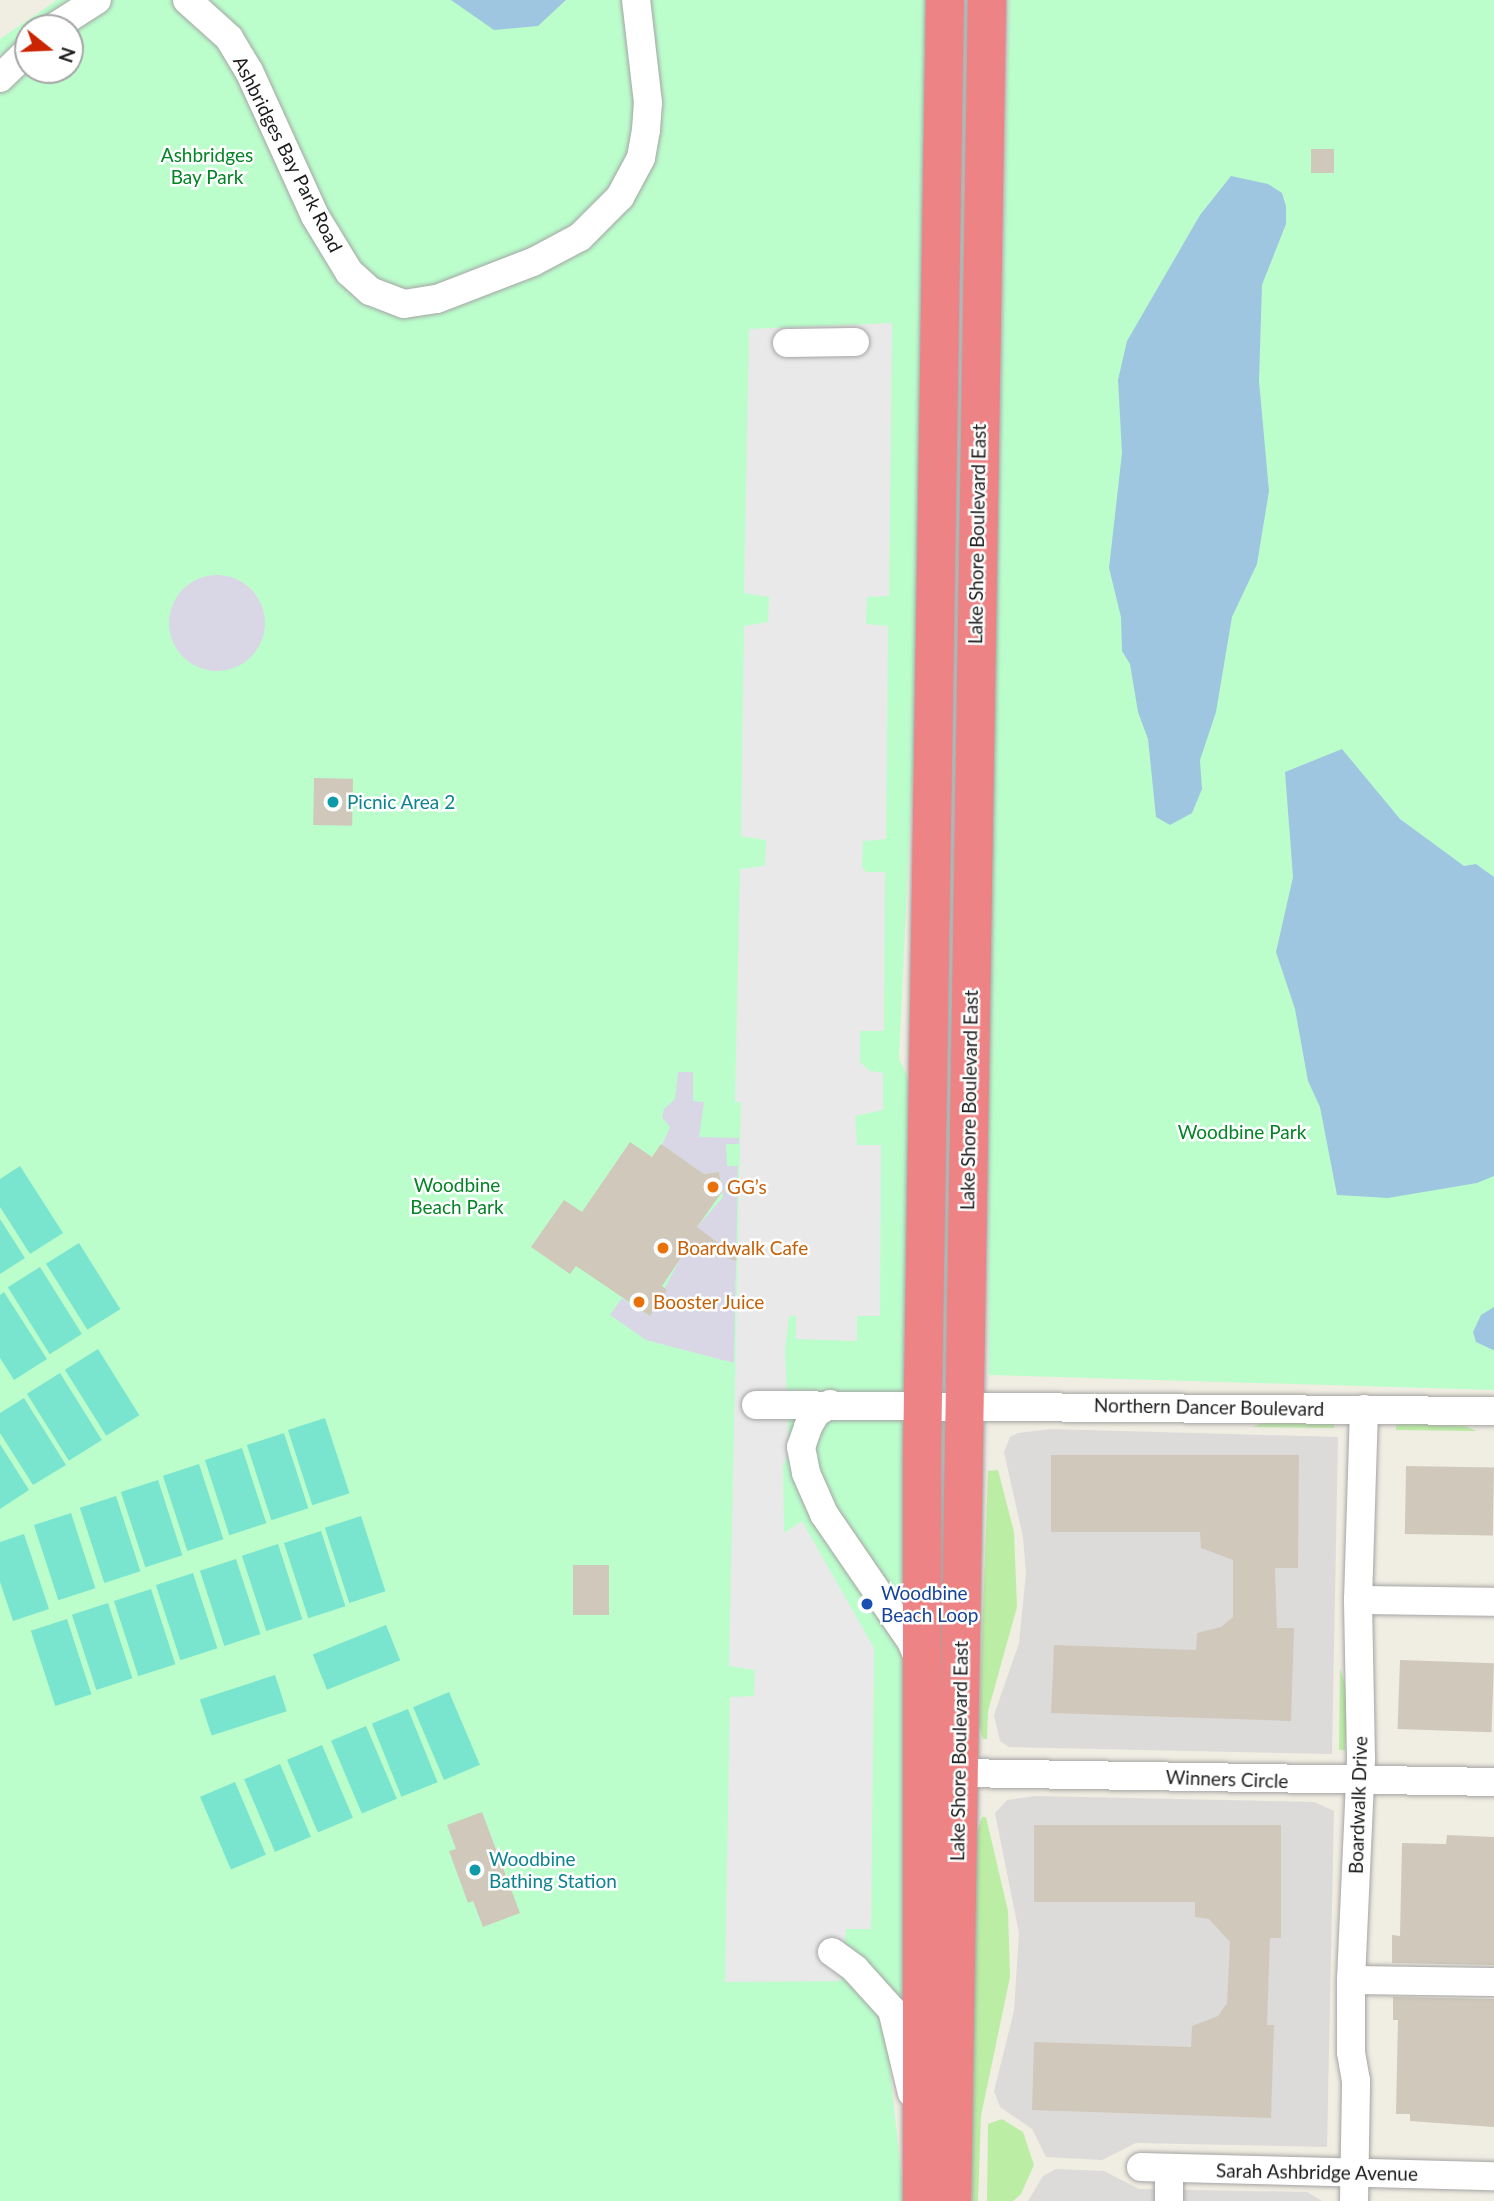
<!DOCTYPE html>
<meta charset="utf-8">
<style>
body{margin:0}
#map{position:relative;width:1494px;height:2201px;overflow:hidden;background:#f0ede2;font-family:Lato,sans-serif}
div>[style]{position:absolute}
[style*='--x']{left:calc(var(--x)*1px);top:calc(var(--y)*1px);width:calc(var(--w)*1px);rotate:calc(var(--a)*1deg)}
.residential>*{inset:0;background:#dcdbda}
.grass>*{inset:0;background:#bbeea4}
.park>*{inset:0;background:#bbfecc}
.pitch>*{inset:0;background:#7ae5cf;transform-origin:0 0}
.parking>*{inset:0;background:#e9e9e9}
.plaza>*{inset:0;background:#d9d7e5}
.round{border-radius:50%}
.water>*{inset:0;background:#9fc6e1}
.building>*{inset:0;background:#d0c8bb;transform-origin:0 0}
.roads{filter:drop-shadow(0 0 2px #a4a4a4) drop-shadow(0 0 2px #a4a4a4)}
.minor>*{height:28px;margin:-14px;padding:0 14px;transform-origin:14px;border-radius:14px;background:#fff}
.highway>*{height:38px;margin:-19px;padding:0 19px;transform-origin:19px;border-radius:19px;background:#ed8384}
.dots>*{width:19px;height:19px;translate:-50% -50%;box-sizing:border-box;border:4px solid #fff;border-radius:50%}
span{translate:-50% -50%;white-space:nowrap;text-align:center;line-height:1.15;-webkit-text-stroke:5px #fff;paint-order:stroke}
.street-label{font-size:19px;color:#1d1d1d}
.park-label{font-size:19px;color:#038425}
.culture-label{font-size:19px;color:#0d838f}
.left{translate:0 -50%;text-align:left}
.food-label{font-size:19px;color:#c56008}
.transit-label{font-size:19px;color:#164399}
.north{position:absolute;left:14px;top:14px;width:70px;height:70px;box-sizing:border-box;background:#fff;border:2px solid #a5a5a5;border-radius:50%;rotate:108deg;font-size:19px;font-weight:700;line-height:28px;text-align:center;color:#1d1d1d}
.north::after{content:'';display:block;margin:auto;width:24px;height:32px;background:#cb2400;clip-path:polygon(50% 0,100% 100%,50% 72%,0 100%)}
</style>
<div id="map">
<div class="residential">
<i style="clip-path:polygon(1051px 1429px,1338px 1437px,1332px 1754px,1009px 1747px,1000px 1741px,994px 1715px,1019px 1643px,1026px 1573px,1023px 1537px,1004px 1452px,1010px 1437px,1018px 1433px)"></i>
<i style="clip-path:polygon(1035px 1796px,1314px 1802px,1334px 1811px,1327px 2147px,1136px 2143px,1102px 2160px,1046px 2157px,1032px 2129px,1000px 2107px,994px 2091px,1014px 2011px,1019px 1933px,995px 1813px,1007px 1800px)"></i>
<i style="clip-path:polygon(1056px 2169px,1104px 2171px,1139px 2189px,1307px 2192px,1322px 2201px,1028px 2201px,1043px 2176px)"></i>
</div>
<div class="grass">
<i style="clip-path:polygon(1263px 1423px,1334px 1423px,1334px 1428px,1252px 1427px)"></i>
<i style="clip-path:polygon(1405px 1423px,1457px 1423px,1477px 1431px,1396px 1430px,1396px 1425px)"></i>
<i style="clip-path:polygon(998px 1470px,1014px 1532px,1017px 1607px,988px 1711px,987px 1739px,983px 1739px,979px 1725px,988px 1471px)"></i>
<i style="clip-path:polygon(1340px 1668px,1348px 1695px,1345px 1750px,1339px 1750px)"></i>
<i style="clip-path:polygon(982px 1817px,986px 1817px,1008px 1911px,1010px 1977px,981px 2116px,978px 2201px,972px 2201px,970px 2106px,977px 1832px)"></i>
<i style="clip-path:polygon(1002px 2119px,1023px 2132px,1034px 2165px,1021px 2194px,1013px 2201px,987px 2201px,988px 2124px)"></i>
</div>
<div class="park">
<i style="clip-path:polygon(evenodd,57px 0,451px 0,538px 25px,566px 0,930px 0,928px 579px,911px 800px,899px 1059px,916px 1094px,909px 2006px,885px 2023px,904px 2201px,0 2201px,0 39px,57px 0,28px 28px,70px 28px,70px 70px,28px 70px,28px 28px)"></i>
<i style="clip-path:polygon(1009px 0,1494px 0,1494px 1390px,989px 1375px,988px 1012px)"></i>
</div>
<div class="pitch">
<i style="clip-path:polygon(20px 1166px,63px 1233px,30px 1254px,0 1207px,0 1179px)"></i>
<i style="clip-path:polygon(0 1219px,25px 1258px,0 1274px)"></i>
<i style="left:79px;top:1243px;width:78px;height:39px;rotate:58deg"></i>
<i style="left:40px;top:1267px;width:79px;height:38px;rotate:58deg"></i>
<i style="clip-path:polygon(4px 1292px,47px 1359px,14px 1380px,0 1358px,0 1295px)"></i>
<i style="left:98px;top:1349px;width:78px;height:39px;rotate:58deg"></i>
<i style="left:60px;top:1373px;width:79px;height:39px;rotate:58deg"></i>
<i style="clip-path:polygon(24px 1398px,66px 1465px,33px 1485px,0 1433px,0 1413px)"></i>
<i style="left:325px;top:1418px;width:79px;height:39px;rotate:72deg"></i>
<i style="left:284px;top:1433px;width:79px;height:39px;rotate:72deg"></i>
<i style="clip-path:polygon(0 1444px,29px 1490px,0 1509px)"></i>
<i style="left:242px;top:1448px;width:79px;height:39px;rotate:72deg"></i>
<i style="left:199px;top:1464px;width:79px;height:38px;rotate:72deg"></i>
<i style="left:158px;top:1480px;width:79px;height:39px;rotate:72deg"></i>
<i style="left:116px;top:1496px;width:79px;height:38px;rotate:72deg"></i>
<i style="left:71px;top:1513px;width:79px;height:39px;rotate:72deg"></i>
<i style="left:361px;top:1516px;width:79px;height:38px;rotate:72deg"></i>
<i style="left:321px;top:1531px;width:79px;height:39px;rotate:72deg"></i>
<i style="clip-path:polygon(24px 1534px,49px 1609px,13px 1621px,0 1582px,0 1542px)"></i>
<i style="left:278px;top:1544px;width:79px;height:38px;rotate:72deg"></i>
<i style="left:236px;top:1559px;width:79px;height:38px;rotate:72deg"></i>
<i style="left:193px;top:1573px;width:79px;height:39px;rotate:72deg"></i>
<i style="left:151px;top:1589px;width:79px;height:39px;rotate:72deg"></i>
<i style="left:108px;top:1603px;width:79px;height:38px;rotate:72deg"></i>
<i style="left:67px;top:1619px;width:79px;height:38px;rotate:72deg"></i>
<i style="left:386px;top:1625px;width:38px;height:79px;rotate:68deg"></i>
<i style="left:275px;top:1675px;width:38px;height:79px;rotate:72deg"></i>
<i style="left:449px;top:1692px;width:79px;height:39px;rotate:67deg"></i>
<i style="left:408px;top:1709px;width:79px;height:39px;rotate:68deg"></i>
<i style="left:366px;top:1726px;width:79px;height:38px;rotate:67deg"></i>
<i style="left:322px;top:1745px;width:79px;height:38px;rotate:67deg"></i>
<i style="left:280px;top:1764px;width:79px;height:39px;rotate:67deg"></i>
<i style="left:235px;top:1782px;width:79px;height:38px;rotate:67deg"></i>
</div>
<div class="parking">
<i style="clip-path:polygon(892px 323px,889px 596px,867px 597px,866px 624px,888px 626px,886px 839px,863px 841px,862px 867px,866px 872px,885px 872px,884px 1031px,860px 1031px,860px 1062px,870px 1071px,883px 1073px,883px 1110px,855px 1116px,857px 1145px,881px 1145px,880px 1316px,857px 1316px,857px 1341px,796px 1339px,796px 1315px,789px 1317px,785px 1350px,789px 1451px,783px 1466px,784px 1533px,802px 1521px,874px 1648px,871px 1929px,846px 1929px,841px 1981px,725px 1982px,730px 1697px,754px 1696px,755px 1670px,729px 1666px,741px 1102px,735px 1102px,740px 869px,765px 866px,766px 840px,741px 836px,744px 626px,768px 622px,769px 597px,744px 593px,749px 329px)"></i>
</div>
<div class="plaza">
<i class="round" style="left:169px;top:575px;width:96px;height:96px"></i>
<i style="clip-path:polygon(678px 1072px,693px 1072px,693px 1101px,704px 1102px,699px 1137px,739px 1138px,739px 1144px,726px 1144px,727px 1166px,738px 1166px,734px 1363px,646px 1340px,610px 1315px,622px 1298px,650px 1316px,697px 1227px,723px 1197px,719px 1172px,704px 1174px,662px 1145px,670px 1127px,662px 1117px,664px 1109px,675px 1099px)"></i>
</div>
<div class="water">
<i style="clip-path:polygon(451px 0,566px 0,538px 26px,494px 30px)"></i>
<i style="clip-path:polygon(1231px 176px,1268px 184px,1282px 193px,1286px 206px,1286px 224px,1262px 285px,1259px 381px,1269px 491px,1257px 564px,1232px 617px,1216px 712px,1200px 760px,1202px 789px,1192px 813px,1170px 825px,1156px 817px,1148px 739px,1138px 712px,1130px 664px,1122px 651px,1121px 617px,1109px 568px,1122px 453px,1118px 380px,1127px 341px,1200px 215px)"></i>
<i style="clip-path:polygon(1342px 749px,1400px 819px,1464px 866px,1476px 864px,1494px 877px,1494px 1176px,1477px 1183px,1388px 1198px,1337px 1195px,1320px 1107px,1308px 1081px,1295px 1009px,1276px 952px,1293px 877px,1285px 772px)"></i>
<i style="clip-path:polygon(1494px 1307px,1494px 1350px,1493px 1350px,1476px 1342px,1473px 1332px,1481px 1315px)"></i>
</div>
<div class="building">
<i style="left:1311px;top:149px;width:23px;height:24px"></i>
<i style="left:314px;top:778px;width:39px;height:47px;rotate:1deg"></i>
<i style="clip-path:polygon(630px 1142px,652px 1157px,661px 1144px,704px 1174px,719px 1172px,722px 1192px,697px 1227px,737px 1257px,736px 1261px,689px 1246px,662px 1286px,667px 1290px,650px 1316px,576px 1266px,570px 1274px,531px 1247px,564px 1200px,582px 1212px)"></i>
<i style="clip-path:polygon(1051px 1455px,1299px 1455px,1298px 1568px,1275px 1568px,1277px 1628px,1294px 1628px,1291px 1721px,1051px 1713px,1054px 1645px,1196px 1650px,1197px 1633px,1221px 1627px,1233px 1617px,1233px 1560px,1201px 1548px,1200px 1532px,1051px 1532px)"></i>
<i style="left:1406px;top:1466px;width:88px;height:68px;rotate:1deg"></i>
<i style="left:573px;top:1565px;width:36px;height:50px"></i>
<i style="left:1400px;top:1660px;width:94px;height:69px;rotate:2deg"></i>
<i style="clip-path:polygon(482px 1812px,520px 1913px,483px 1927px,473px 1901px,468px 1903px,449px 1851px,456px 1849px,447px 1825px)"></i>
<i style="clip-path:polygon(1034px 1825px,1281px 1825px,1281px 1938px,1270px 1938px,1267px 2025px,1274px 2025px,1271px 2118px,1032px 2110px,1034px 2042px,1191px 2047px,1192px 2026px,1218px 2016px,1227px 2003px,1230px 1942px,1209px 1919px,1195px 1917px,1195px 1902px,1034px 1902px)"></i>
<i style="clip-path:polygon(1447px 1835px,1494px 1837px,1494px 1965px,1392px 1963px,1392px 1935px,1400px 1936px,1402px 1843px,1446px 1844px)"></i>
<i style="clip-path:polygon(1393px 1997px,1494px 1999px,1494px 2127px,1410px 2121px,1410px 2114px,1396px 2114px,1398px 2020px,1393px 2020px)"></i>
</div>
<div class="roads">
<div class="minor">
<i style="--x:187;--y:0;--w:57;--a:42.1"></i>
<i style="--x:229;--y:38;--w:39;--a:59"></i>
<i style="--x:249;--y:71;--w:159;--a:65.5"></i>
<i style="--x:315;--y:216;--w:66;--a:58.7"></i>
<i style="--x:349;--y:272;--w:28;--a:42"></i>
<i style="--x:370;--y:291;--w:36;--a:21"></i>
<i style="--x:404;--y:304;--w:33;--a:-9"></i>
<i style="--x:437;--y:299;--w:103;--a:-21.1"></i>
<i style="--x:533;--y:262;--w:53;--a:-28"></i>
<i style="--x:580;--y:237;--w:57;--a:-45"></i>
<i style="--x:620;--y:197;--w:44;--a:-61.7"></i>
<i style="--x:641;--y:158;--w:28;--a:-80"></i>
<i style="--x:646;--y:130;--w:27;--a:-86"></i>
<i style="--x:648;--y:103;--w:104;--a:-96.6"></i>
<i style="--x:53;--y:28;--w:52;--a:-32.5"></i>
<i style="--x:0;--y:78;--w:39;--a:-44"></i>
<i style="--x:787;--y:343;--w:68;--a:-0.8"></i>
<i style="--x:830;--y:1404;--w:17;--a:147"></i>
<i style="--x:816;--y:1413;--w:16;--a:120"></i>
<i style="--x:808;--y:1427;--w:21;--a:109"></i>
<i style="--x:801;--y:1447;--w:26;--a:79"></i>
<i style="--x:806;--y:1473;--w:45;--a:66.3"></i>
<i style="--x:824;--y:1514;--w:154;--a:55.6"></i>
<i style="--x:911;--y:1641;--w:23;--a:67"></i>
<i style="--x:756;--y:1405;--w:738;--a:0.47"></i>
<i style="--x:1358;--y:1600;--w:136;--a:0.8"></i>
<i style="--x:959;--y:1773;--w:535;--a:0.96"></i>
<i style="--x:832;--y:1952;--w:29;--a:36"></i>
<i style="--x:855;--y:1969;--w:55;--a:47.9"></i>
<i style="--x:892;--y:2010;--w:85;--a:76.5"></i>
<i style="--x:1351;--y:1980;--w:143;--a:0.8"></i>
<i style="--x:1141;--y:2167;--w:353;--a:1.5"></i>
<i style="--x:1169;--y:2201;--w:32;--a:-90"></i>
<i style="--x:1354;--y:2201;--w:120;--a:-89"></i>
<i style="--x:1356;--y:2081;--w:29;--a:-100"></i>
<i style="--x:1351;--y:2052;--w:72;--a:-90"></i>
<i style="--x:1351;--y:1980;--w:222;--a:-87.4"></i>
<i style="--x:1361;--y:1758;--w:158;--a:-91.1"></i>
<i style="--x:1358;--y:1600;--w:191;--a:-88.2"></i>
</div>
<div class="highway">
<i style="--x:922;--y:2201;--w:743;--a:-90"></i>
<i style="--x:922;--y:1458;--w:1458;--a:-89.1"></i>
<i style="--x:952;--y:2201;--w:2201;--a:-89.09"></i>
</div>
</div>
<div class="dots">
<i style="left:333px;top:802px;background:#0f9aa8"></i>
<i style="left:713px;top:1187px;background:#e8710a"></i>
<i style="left:663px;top:1248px;background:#e8710a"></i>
<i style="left:639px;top:1302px;background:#e8710a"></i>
<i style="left:867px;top:1604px;background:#1a4fb4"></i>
<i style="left:475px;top:1870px;background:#0f9aa8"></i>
</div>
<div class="street-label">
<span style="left:288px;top:154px;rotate:63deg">Ashbridges Bay Park Road</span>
<span style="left:977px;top:534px;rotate:-89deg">Lake Shore Boulevard East</span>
<span style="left:969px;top:1100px;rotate:-89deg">Lake Shore Boulevard East</span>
<span style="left:1209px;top:1407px;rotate:1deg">Northern Dancer Boulevard</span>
<span style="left:959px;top:1751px;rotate:-89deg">Lake Shore Boulevard East</span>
<span style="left:1227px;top:1779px;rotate:2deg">Winners Circle</span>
<span style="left:1358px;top:1805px;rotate:-88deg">Boardwalk Drive</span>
<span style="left:1317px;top:2172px;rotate:1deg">Sarah Ashbridge Avenue</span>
</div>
<div class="park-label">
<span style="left:207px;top:166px">Ashbridges<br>Bay Park</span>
<span style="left:1242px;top:1132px">Woodbine Park</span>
<span style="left:457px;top:1196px">Woodbine<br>Beach Park</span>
</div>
<div class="culture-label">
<span class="left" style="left:347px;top:802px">Picnic Area 2</span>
<span class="left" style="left:489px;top:1870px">Woodbine<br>Bathing Station</span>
</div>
<div class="food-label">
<span class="left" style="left:727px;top:1187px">GG’s</span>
<span class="left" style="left:677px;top:1248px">Boardwalk Cafe</span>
<span class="left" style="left:653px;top:1302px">Booster Juice</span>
</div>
<div class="transit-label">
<span class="left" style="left:881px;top:1604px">Woodbine<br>Beach Loop</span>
</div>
<div class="north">N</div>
</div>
